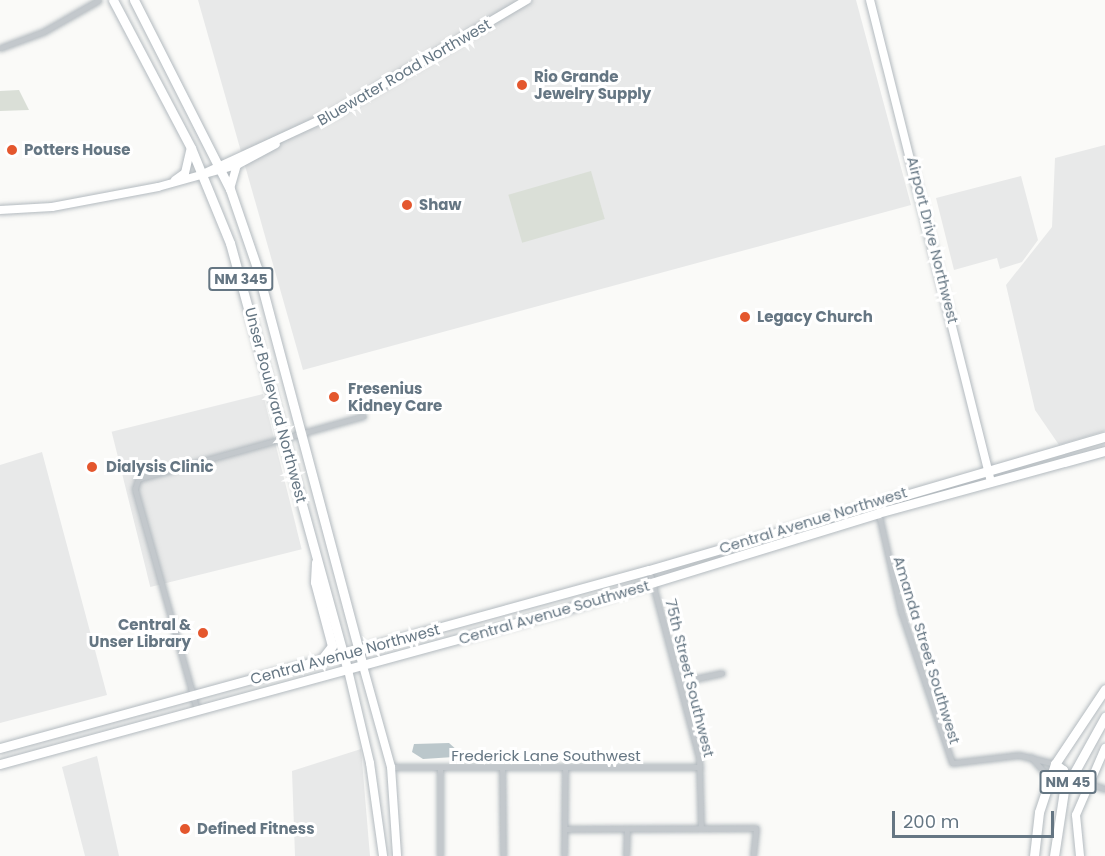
<!DOCTYPE html>
<style>
body{margin:0}
#map{position:relative;width:1105px;height:856px;overflow:hidden;background:#fafaf8;font-family:Poppins,sans-serif}
div>[style]{position:absolute}
[style*='--x']{left:calc(var(--x)*1px);top:calc(var(--y)*1px);width:calc(var(--w)*1px);rotate:calc(var(--a)*1deg)}
.built>*{inset:0;background:#e8e9e9;transform-origin:0 0}
.green>*{inset:0;background:#dadfd7;transform-origin:0 0}
.water>*{inset:0;background:#bbc7cb}
.roads{filter:drop-shadow(0 0 2px #b3babf) drop-shadow(0 0 2px #b3babf)}
.street>*{height:5px;margin:-2.5px;padding:0 2.5px;transform-origin:2.5px;border-radius:2.5px;background:#c3c8cc}
.secondary>*{height:8px;margin:-4px;padding:0 4px;transform-origin:4px;border-radius:4px;background:#fff}
.primary>*{height:9px;margin:-4.5px;padding:0 4.5px;transform-origin:4.5px;border-radius:4.5px;background:#fff}
.dots>*{width:16px;height:16px;translate:-50% -50%;box-sizing:border-box;border:3px solid #fff;border-radius:50%}
span{translate:-50% -50%;white-space:nowrap;text-align:center;line-height:1.15;-webkit-text-stroke:6px #fff;paint-order:stroke}
.shield-label span{padding:2px 4px;background:#fff;border:2px solid;border-radius:4px;-webkit-text-stroke-width:0}
.shield-label{font-size:14px;color:#657683;font-weight:700}
.street-label{font-size:15px;color:#657683}
.poi-label{font-size:15px;color:#657683;font-weight:700}
.left{translate:0 -50%;text-align:left}
.right{translate:-100% -50%;text-align:right}
.scale{position:absolute;left:892px;top:811px;width:162px;height:27px;box-sizing:border-box;border:3px solid #657683;border-top:0;padding-left:8px;font-size:18px;line-height:21px;white-space:nowrap;color:#657683;-webkit-text-stroke:4px #fff;paint-order:stroke}
</style>
<div id="map">
<div class="built">
<i style="clip-path:polygon(198px 0,856px 0,911px 205px,303px 370px)"></i>
<i style="clip-path:polygon(1105px 145px,1105px 431px,1059px 445px,1035px 410px,1006px 285px,1052px 227px,1055px 158px)"></i>
<i style="clip-path:polygon(1021px 176px,1038px 240px,1022px 262px,1000px 269px,997px 258px,954px 270px,936px 198px)"></i>
<i style="left:263px;top:394px;width:160px;height:156px;rotate:76deg"></i>
<i style="clip-path:polygon(42px 452px,107px 695px,0 723px,0 465px)"></i>
<i style="clip-path:polygon(361px 749px,370px 856px,295px 856px,292px 771px)"></i>
<i style="clip-path:polygon(97px 756px,119px 856px,85px 856px,62px 767px)"></i>
</div>
<div class="green">
<i style="clip-path:polygon(19px 90px,29px 110px,0 111px,0 91px)"></i>
<i style="left:591px;top:171px;width:50px;height:86px;rotate:74deg"></i>
</div>
<div class="water">
<i style="clip-path:polygon(449px 743px,458px 751px,454px 757px,423px 759px,412px 752px,414px 744px)"></i>
</div>
<div class="roads">
<div class="street">
<i style="--x:0;--y:48;--w:46;--a:-20.4"></i>
<i style="--x:43;--y:32;--w:64;--a:-29.7"></i>
<i style="--x:878;--y:511;--w:104;--a:77.2"></i>
<i style="--x:901;--y:612;--w:159;--a:71.3"></i>
<i style="--x:952;--y:763;--w:67;--a:-6.8"></i>
<i style="--x:1019;--y:755;--w:37;--a:14"></i>
<i style="--x:649;--y:570;--w:195;--a:75.1"></i>
<i style="--x:699;--y:758;--w:70;--a:88.4"></i>
<i style="--x:680;--y:682;--w:43;--a:-12.1"></i>
<i style="--x:197;--y:710;--w:230;--a:-105.7"></i>
<i style="--x:135;--y:489;--w:10;--a:-73"></i>
<i style="--x:138;--y:479;--w:234;--a:-15.6"></i>
<i style="--x:1031;--y:757;--w:28;--a:49"></i>
<i style="--x:391;--y:767;--w:309;--a:0"></i>
<i style="--x:502;--y:768;--w:88;--a:89.3"></i>
<i style="--x:1087;--y:783;--w:19;--a:18"></i>
<i style="--x:565;--y:829;--w:191;--a:-0.3"></i>
<i style="--x:756;--y:828;--w:28;--a:96"></i>
<i style="--x:440;--y:856;--w:89;--a:-90"></i>
<i style="--x:564;--y:856;--w:88;--a:-89.3"></i>
<i style="--x:626;--y:856;--w:27;--a:-88"></i>
</div>
<div class="secondary">
<i style="--x:870;--y:0;--w:497;--a:75.9"></i>
<i style="--x:203;--y:174;--w:145;--a:-24.8"></i>
<i style="--x:335;--y:113;--w:223;--a:-30.5"></i>
<i style="--x:175;--y:180;--w:12;--a:-35"></i>
<i style="--x:185;--y:173;--w:26;--a:-77"></i>
<i style="--x:230;--y:189;--w:25;--a:-74"></i>
<i style="--x:0;--y:210;--w:52;--a:-3.3"></i>
<i style="--x:52;--y:207;--w:108;--a:-10.7"></i>
<i style="--x:158;--y:187;--w:82;--a:-15.6"></i>
<i style="--x:237;--y:165;--w:44;--a:-28.3"></i>
<i style="--x:363;--y:666;--w:105;--a:74.5"></i>
<i style="--x:391;--y:767;--w:89;--a:86.1"></i>
<i style="--x:348;--y:670;--w:96;--a:76.7"></i>
<i style="--x:370;--y:763;--w:94;--a:82"></i>
<i style="--x:1080;--y:856;--w:41;--a:-95.6"></i>
<i style="--x:1076;--y:815;--w:73;--a:-66.6"></i>
</div>
<div class="primary">
<i style="--x:113;--y:0;--w:167;--a:62.2"></i>
<i style="--x:191;--y:148;--w:103;--a:67.7"></i>
<i style="--x:230;--y:243;--w:443;--a:74.6"></i>
<i style="--x:134;--y:0;--w:212;--a:63.1"></i>
<i style="--x:230;--y:189;--w:83;--a:71.1"></i>
<i style="--x:257;--y:268;--w:412;--a:75.1"></i>
<i style="--x:316;--y:562;--w:20;--a:93"></i>
<i style="--x:315;--y:582;--w:66;--a:75.1"></i>
<i style="--x:332;--y:646;--w:16;--a:128"></i>
<i style="--x:0;--y:748;--w:673;--a:-15.34"></i>
<i style="--x:649;--y:570;--w:475;--a:-16.3"></i>
<i style="--x:0;--y:764;--w:581;--a:-15.28"></i>
<i style="--x:560;--y:611;--w:333;--a:-17.1"></i>
<i style="--x:878;--y:513;--w:235;--a:-15.3"></i>
<i style="--x:1055;--y:764;--w:10;--a:37"></i>
<i style="--x:1063;--y:770;--w:16;--a:86"></i>
<i style="--x:1034;--y:856;--w:44;--a:-83.5"></i>
<i style="--x:1039;--y:812;--w:51;--a:-71.6"></i>
<i style="--x:1055;--y:764;--w:90;--a:-56.3"></i>
<i style="--x:1054;--y:856;--w:66;--a:-81.3"></i>
<i style="--x:1064;--y:791;--w:85;--a:-61"></i>
</div>
</div>
<div class="dots">
<i style="left:522px;top:85px;background:#e4572e"></i>
<i style="left:12px;top:150px;background:#e4572e"></i>
<i style="left:407px;top:205px;background:#e4572e"></i>
<i style="left:745px;top:317px;background:#e4572e"></i>
<i style="left:334px;top:397px;background:#e4572e"></i>
<i style="left:92px;top:467px;background:#e4572e"></i>
<i style="left:203px;top:633px;background:#e4572e"></i>
<i style="left:185px;top:829px;background:#e4572e"></i>
</div>
<div class="shield-label">
<span style="left:241px;top:279px">NM 345</span>
<span style="left:1068px;top:782px">NM 45</span>
</div>
<div class="street-label">
<span style="left:404px;top:72px;rotate:-30deg">Bluewater Road Northwest</span>
<span style="left:933px;top:240px;rotate:76deg">Airport Drive Northwest</span>
<span style="left:276px;top:405px;rotate:75deg">Unser Boulevard Northwest</span>
<span style="left:813px;top:520px;rotate:-17deg">Central Avenue Northwest</span>
<span style="left:554px;top:612px;rotate:-16deg">Central Avenue Southwest</span>
<span style="left:927px;top:650px;rotate:73deg">Amanda Street Southwest</span>
<span style="left:345px;top:654px;rotate:-15deg">Central Avenue Northwest</span>
<span style="left:690px;top:678px;rotate:76deg">75th Street Southwest</span>
<span style="left:546px;top:756px">Frederick Lane Southwest</span>
</div>
<div class="poi-label">
<span class="left" style="left:534px;top:85px">Rio Grande<br>Jewelry Supply</span>
<span class="left" style="left:24px;top:150px">Potters House</span>
<span class="left" style="left:419px;top:205px">Shaw</span>
<span class="left" style="left:757px;top:317px">Legacy Church</span>
<span class="left" style="left:348px;top:397px">Fresenius<br>Kidney Care</span>
<span class="left" style="left:106px;top:467px">Dialysis Clinic</span>
<span class="right" style="left:191px;top:633px">Central &amp;<br>Unser Library</span>
<span class="left" style="left:197px;top:829px">Defined Fitness</span>
</div>
<div class="scale">200 m</div>
</div>
